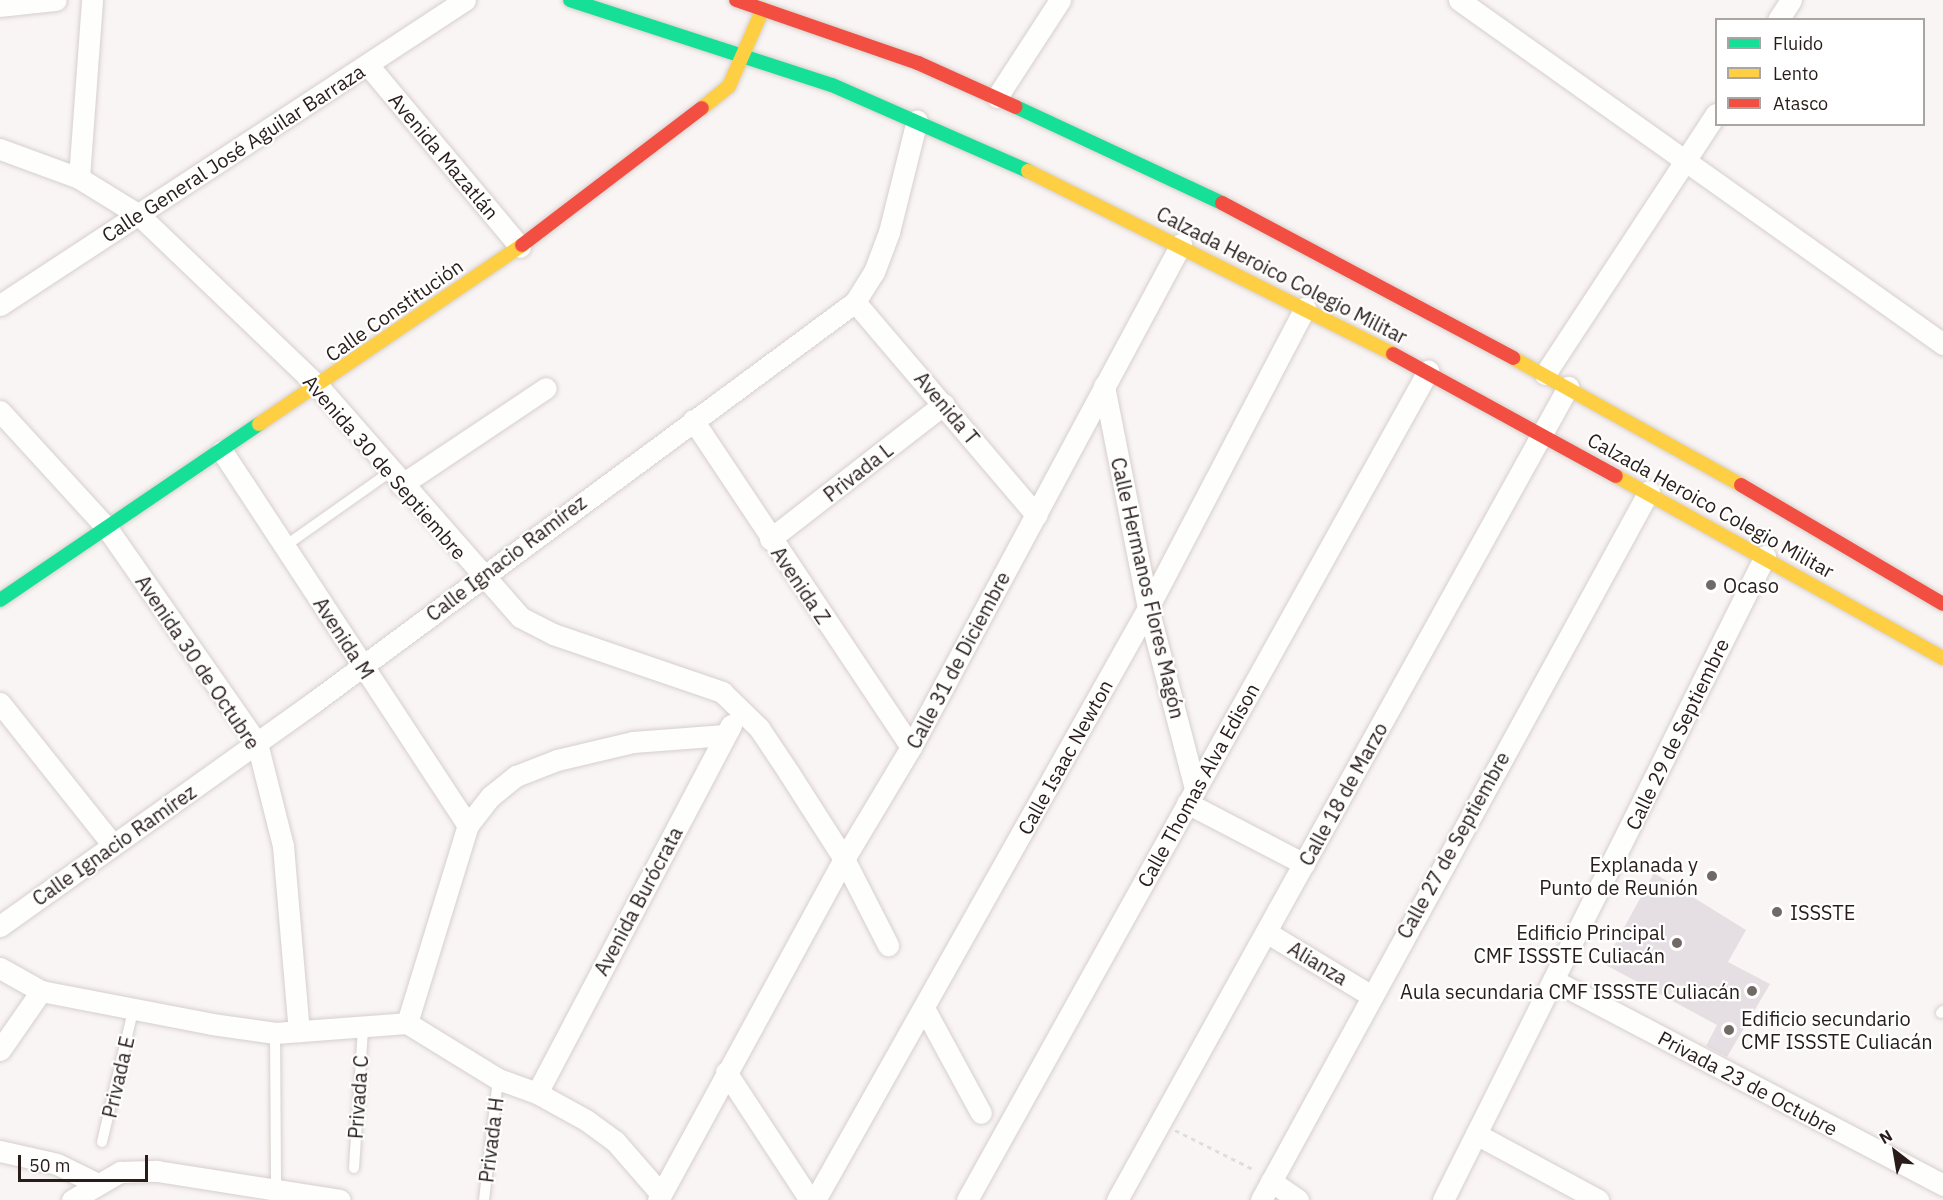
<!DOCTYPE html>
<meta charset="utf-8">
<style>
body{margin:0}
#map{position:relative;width:1943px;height:1200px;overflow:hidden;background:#f9f5f4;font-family:"IBM Plex Sans",sans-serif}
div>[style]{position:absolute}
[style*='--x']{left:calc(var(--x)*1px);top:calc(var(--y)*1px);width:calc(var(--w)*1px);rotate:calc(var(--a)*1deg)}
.building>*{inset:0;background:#e5dee3}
.path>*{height:3px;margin-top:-1.5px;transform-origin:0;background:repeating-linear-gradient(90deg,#dfdddd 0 4.5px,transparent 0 9px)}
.roads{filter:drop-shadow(0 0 2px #d6cfcc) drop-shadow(0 0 2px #d6cfcc)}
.lane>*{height:10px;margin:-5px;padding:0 5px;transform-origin:5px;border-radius:5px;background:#fefefd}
.street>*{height:21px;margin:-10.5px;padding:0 10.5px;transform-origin:10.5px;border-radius:10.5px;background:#fefefd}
.fast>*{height:14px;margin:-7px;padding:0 7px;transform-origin:7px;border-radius:7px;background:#16e098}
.slow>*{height:14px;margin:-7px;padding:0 7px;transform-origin:7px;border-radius:7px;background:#ffcf43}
.jam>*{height:14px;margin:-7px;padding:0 7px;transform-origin:7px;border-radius:7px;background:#f24e42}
.dots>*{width:16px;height:16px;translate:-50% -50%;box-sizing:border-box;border:3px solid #fff;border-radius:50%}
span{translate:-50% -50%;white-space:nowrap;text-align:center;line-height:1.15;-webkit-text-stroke:4.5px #fff;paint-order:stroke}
.street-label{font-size:20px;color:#281d19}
.poi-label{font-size:20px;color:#281d19}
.left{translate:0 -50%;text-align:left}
.right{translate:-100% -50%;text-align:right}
.legend{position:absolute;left:1715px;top:18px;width:210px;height:108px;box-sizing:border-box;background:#fff;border:2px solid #a9a5a3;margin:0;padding:8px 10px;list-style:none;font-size:18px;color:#281d19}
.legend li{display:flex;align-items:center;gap:12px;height:30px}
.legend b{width:30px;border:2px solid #a9a5a3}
.north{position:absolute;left:1865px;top:1122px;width:60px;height:60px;-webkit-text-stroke:4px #fff;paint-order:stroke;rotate:329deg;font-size:16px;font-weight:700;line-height:24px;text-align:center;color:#281d19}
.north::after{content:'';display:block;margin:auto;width:21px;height:27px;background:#281d19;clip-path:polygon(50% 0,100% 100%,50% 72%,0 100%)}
.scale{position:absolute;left:18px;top:1155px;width:130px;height:27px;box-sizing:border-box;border:3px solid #281d19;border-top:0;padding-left:8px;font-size:18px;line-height:21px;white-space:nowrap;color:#281d19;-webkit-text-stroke:4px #fff;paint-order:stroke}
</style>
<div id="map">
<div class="building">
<i style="clip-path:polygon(1654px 873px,1746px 930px,1728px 962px,1770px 984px,1727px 1057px,1706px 1046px,1717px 1025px,1604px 964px)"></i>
</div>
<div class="path">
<i style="--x:1175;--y:1130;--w:89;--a:26.6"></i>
</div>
<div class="roads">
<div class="lane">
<i style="--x:285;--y:546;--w:128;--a:-35.2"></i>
<i style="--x:1941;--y:1013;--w:3;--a:-45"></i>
<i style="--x:275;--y:1033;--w:155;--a:89.6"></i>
<i style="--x:102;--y:1142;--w:135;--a:-76.7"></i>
<i style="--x:354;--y:1168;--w:141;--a:-86.3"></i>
<i style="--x:484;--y:1200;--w:122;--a:-83.4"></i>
</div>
<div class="street">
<i style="--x:1459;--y:0;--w:594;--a:35.4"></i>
<i style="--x:0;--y:6;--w:56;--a:-6.1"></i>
<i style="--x:1778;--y:20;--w:24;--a:-57"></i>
<i style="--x:368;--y:65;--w:237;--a:50.1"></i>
<i style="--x:997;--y:97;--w:116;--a:-57"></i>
<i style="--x:0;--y:149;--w:84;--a:20.2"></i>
<i style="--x:79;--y:178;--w:70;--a:31.7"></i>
<i style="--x:139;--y:215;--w:248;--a:43.7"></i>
<i style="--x:318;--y:386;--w:307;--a:48.8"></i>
<i style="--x:520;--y:617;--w:37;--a:27"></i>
<i style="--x:553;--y:634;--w:179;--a:18.9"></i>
<i style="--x:722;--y:692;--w:52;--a:44.2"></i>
<i style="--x:759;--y:728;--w:54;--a:56.3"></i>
<i style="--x:789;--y:773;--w:102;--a:57.4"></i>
<i style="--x:844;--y:859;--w:97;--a:62.9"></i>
<i style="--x:79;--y:178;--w:178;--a:-85.8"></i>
<i style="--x:855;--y:302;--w:280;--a:49.6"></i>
<i style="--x:0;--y:305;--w:556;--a:-33.26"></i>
<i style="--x:1545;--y:374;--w:311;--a:-56.7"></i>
<i style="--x:1104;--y:386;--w:226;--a:78.8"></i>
<i style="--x:1148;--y:608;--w:187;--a:75.4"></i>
<i style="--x:0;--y:411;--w:159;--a:47.6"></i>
<i style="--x:107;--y:528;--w:262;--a:55.1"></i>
<i style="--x:257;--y:743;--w:106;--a:75.8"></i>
<i style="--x:283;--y:846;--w:186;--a:85.1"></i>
<i style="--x:693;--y:420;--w:393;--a:56.3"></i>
<i style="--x:222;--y:451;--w:448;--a:56.7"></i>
<i style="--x:401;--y:485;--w:174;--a:-33.8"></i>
<i style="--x:770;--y:539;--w:220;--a:-37.8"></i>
<i style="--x:0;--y:703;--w:180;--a:51.5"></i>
<i style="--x:1187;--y:803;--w:132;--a:27.5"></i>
<i style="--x:0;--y:926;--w:386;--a:-35.5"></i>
<i style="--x:314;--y:702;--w:673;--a:-36.48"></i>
<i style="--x:855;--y:302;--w:36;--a:-58"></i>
<i style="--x:874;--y:272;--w:43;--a:-69.4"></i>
<i style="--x:889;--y:232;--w:115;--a:-76"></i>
<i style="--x:1266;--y:932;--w:122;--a:31.2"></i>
<i style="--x:0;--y:968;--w:47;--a:29.3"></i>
<i style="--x:41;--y:991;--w:174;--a:10.9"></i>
<i style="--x:212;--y:1024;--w:64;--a:8.1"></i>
<i style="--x:275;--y:1033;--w:132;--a:-4.3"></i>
<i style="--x:407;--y:1023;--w:107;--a:31.6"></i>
<i style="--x:498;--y:1079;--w:41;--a:19.7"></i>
<i style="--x:537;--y:1093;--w:56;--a:28.9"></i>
<i style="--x:586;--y:1120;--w:36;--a:36"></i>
<i style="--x:615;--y:1141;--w:70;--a:49"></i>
<i style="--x:1553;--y:980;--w:441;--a:27.7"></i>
<i style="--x:925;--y:1010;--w:117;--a:61.5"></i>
<i style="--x:407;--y:1023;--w:207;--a:-72.9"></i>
<i style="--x:468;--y:825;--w:37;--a:-52"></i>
<i style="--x:491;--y:796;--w:32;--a:-39"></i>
<i style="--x:516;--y:776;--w:44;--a:-21.3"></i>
<i style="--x:557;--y:760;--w:78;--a:-13.3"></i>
<i style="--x:633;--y:742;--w:92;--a:-4.4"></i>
<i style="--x:0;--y:1050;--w:72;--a:-55.2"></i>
<i style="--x:726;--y:1072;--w:153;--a:56.7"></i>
<i style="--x:537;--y:1093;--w:416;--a:-62.2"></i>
<i style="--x:1476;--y:1134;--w:139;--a:28.4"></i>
<i style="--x:0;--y:1151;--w:58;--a:12.8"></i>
<i style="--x:57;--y:1164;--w:43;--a:26"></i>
<i style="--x:1271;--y:1181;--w:33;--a:35"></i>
<i style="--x:72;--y:1200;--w:56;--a:-30.3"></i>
<i style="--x:120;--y:1172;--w:37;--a:-2"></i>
<i style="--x:157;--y:1171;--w:185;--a:9"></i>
<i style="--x:658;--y:1200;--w:388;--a:-61.4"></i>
<i style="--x:844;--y:859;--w:131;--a:-59.1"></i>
<i style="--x:911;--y:747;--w:571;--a:-61.77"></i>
<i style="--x:815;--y:1200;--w:679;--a:-60.64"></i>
<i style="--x:1148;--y:608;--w:339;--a:-62.4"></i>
<i style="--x:967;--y:1200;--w:949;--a:-60.92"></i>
<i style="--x:1117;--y:1200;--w:930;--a:-60.98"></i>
<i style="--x:1261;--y:1200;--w:808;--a:-61.31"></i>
<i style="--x:1443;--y:1200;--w:720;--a:-63.43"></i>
</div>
<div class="fast">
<i style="--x:570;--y:0;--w:275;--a:18"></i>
<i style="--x:832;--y:85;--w:214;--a:23.7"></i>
<i style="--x:1016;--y:107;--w:227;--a:25"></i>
<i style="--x:0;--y:600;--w:313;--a:-34.2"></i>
</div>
<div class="slow">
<i style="--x:702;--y:108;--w:35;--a:-39"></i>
<i style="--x:729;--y:86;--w:84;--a:-66.2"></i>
<i style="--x:1028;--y:171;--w:408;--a:26.6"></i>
<i style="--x:1513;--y:358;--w:261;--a:29.1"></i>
<i style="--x:259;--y:424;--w:318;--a:-34.2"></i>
<i style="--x:1616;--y:476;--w:374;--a:29.1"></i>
</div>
<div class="jam">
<i style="--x:736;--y:0;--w:193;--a:19.1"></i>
<i style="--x:918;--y:63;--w:107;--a:24.2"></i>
<i style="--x:1222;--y:203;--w:330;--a:28"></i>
<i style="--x:522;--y:245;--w:226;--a:-37.3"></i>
<i style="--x:1393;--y:354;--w:254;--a:28.7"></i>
<i style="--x:1741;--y:485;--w:234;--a:30.5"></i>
</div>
</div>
<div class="dots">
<i style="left:1711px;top:585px;background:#716966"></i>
<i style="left:1712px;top:876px;background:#716966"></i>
<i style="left:1777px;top:912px;background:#716966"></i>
<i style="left:1677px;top:943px;background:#716966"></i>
<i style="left:1752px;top:991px;background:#716966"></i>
<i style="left:1729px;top:1030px;background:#716966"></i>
</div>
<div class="street-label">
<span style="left:233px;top:153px;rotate:-33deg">Calle General José Aguilar Barraza</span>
<span style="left:444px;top:156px;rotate:50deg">Avenida Mazatlán</span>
<span style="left:1282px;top:275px;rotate:27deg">Calzada Heroico Colegio Militar</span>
<span style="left:394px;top:310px;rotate:-35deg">Calle Constitución</span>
<span style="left:947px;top:408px;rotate:50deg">Avenida T</span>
<span style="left:385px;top:467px;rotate:49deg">Avenida 30 de Septiembre</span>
<span style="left:858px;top:472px;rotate:-38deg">Privada L</span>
<span style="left:1711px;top:505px;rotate:29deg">Calzada Heroico Colegio Militar</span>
<span style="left:506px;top:558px;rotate:-37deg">Calle Ignacio Ramírez</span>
<span style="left:801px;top:585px;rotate:56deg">Avenida Z</span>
<span style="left:1148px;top:588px;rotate:77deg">Calle Hermanos Flores Magón</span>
<span style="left:344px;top:638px;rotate:57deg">Avenida M</span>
<span style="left:958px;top:660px;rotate:-62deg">Calle 31 de Diciembre</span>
<span style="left:198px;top:662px;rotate:56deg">Avenida 30 de Octubre</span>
<span style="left:1677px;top:734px;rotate:-64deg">Calle 29 de Septiembre</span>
<span style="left:1065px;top:757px;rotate:-61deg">Calle Isaac Newton</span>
<span style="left:1198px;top:785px;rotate:-61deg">Calle Thomas Alva Edison</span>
<span style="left:1343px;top:794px;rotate:-61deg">Calle 18 de Marzo</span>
<span style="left:114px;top:845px;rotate:-35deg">Calle Ignacio Ramírez</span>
<span style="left:1453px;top:845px;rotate:-61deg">Calle 27 de Septiembre</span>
<span style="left:638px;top:901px;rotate:-62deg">Avenida Burócrata</span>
<span style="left:1318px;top:963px;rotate:31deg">Alianza</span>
<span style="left:118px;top:1077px;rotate:-77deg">Privada E</span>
<span style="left:1748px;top:1083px;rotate:28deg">Privada 23 de Octubre</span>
<span style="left:358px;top:1097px;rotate:-86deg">Privada C</span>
<span style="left:491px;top:1140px;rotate:-83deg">Privada H</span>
</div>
<div class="poi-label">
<span class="left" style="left:1723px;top:585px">Ocaso</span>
<span class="right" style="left:1698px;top:876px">Explanada y<br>Punto de Reunión</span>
<span class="left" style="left:1790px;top:912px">ISSSTE</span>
<span class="right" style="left:1665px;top:944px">Edificio Principal<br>CMF ISSSTE Culiacán</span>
<span class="right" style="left:1740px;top:991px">Aula secundaria CMF ISSSTE Culiacán</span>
<span class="left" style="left:1741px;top:1030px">Edificio secundario<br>CMF ISSSTE Culiacán</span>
</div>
<ul class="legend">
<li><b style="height:8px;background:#16e098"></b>Fluido</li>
<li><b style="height:8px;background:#ffcf43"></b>Lento</li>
<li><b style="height:8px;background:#f24e42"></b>Atasco</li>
</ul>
<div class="north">N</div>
<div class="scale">50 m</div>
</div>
